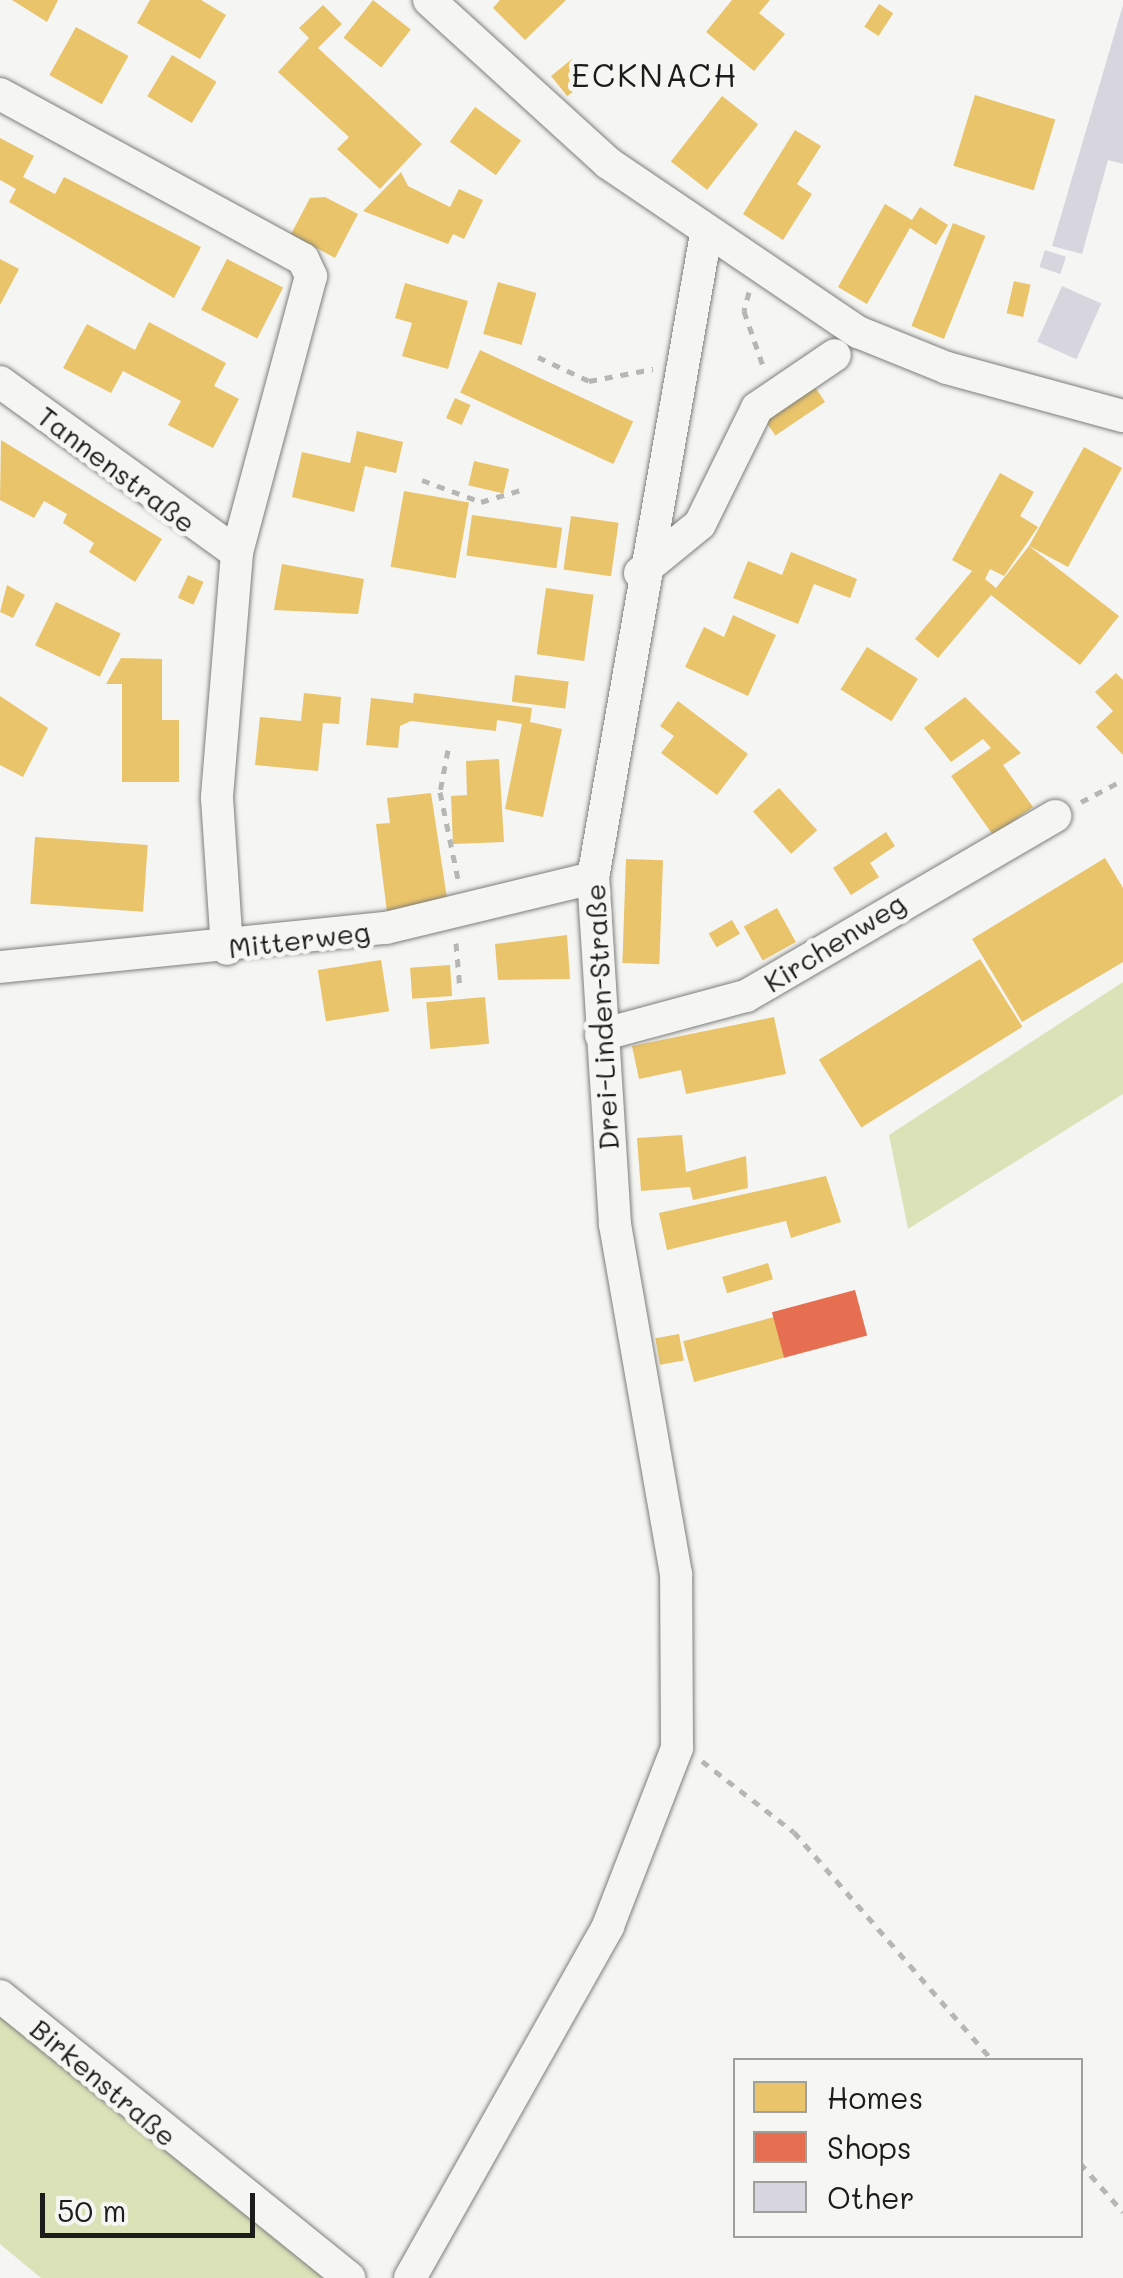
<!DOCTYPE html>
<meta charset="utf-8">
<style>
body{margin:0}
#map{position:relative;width:1123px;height:2278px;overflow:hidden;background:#f5f5f3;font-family:Mali,sans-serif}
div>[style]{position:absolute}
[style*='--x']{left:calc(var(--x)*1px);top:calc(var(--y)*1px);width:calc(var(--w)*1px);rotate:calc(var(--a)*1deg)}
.green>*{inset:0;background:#dbe2b8}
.homes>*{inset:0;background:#e9c46a;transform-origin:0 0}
.shops>*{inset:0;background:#e76f51;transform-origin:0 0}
.building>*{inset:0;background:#d7d6df;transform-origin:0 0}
.path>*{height:5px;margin-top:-2.5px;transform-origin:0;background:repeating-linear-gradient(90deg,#b6b6b5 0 8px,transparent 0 16px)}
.roads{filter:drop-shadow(0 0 2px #7e7e7d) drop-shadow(0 0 2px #7e7e7d)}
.minor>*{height:32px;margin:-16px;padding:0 16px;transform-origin:16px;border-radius:16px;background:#f5f5f3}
span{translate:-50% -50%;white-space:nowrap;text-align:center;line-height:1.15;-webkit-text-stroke:10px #f6f6f2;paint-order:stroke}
.street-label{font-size:28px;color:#1c1c1c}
.quarter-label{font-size:32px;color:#1c1c1c;letter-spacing:2.5px}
.legend{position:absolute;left:733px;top:2058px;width:350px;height:180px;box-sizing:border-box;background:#f6f6f2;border:2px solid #9f9f9c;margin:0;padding:12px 18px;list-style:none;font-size:30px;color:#1c1c1c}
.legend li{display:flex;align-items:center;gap:20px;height:50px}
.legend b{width:50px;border:2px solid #9f9f9c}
.scale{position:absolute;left:40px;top:2193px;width:215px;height:45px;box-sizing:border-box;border:5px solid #1c1c1c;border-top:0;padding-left:12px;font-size:30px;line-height:35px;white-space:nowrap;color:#1c1c1c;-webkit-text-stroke:8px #f6f6f2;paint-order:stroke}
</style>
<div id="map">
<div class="green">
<i style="clip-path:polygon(1123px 982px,1123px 1094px,908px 1229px,889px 1135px)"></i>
<i style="clip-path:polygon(0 2010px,113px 2109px,328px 2278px,41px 2278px,0 2244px)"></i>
</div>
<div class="homes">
<i style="clip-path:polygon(12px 0,58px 0,47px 22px)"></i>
<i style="clip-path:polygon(150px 0,201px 0,226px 15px,200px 59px,137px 23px)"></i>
<i style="left:373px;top:0;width:48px;height:48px;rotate:38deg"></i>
<i style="clip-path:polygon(500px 0,566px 0,525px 40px,493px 8px)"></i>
<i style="clip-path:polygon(732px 0,770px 0,759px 13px,785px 34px,754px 71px,706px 32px)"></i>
<i style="left:879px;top:4px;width:17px;height:27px;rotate:33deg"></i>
<i style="clip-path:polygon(323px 5px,342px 24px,318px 48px,422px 144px,380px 189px,337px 149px,349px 137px,278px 72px,309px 38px,299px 28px)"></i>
<i style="left:76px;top:27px;width:60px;height:55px;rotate:29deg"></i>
<i style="left:172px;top:55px;width:52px;height:48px;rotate:31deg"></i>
<i style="left:572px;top:59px;width:26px;height:27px;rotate:51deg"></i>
<i style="left:975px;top:95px;width:84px;height:74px;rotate:17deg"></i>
<i style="left:722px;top:96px;width:46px;height:83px;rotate:38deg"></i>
<i style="left:475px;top:107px;width:57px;height:43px;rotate:36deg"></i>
<i style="clip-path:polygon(795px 130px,821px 146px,797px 184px,812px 194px,783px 240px,743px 214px)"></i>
<i style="clip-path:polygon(0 138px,34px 156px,23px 177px,55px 194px,64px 177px,201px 247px,174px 298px,9px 202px,16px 189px,0 180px)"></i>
<i style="clip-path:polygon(401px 172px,408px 186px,450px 207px,459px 189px,483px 200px,464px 239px,453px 234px,448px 244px,363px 211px)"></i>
<i style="clip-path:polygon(325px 197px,358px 214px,335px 258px,291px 234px,310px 198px)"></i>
<i style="clip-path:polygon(885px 204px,912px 220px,920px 207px,948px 225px,936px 245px,910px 228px,867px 304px,838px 287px)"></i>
<i style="left:953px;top:223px;width:35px;height:111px;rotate:22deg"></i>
<i style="clip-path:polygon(0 259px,19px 269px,0 305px)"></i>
<i style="left:227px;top:259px;width:63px;height:57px;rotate:27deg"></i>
<i style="left:1014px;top:281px;width:17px;height:33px;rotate:13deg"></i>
<i style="left:498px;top:282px;width:40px;height:54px;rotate:16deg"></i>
<i style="clip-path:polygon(405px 283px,468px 301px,448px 369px,402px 356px,412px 323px,395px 318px)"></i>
<i style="clip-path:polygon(149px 322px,226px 363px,214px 386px,239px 399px,213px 448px,168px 425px,181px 401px,123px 371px,111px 393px,63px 368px,87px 324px,135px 350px)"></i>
<i style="left:480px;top:350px;width:169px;height:47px;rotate:25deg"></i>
<i style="left:815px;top:387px;width:18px;height:60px;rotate:56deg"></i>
<i style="left:455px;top:398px;width:17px;height:22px;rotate:24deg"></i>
<i style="clip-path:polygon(357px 431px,403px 442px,396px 473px,365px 466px,354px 512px,292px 497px,302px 452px,350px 463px)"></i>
<i style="clip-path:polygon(1px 440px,162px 539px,135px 582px,89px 552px,94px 543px,63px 523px,67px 514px,44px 501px,34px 518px,0 500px)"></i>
<i style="clip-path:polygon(1084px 447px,1122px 468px,1097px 514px,1068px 567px,1029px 546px,1119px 616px,1080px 665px,991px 595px,938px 658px,915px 639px,972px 571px,952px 560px,1000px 473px,1034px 492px,1020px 516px,1038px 527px,1004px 576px,990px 569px,985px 579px,996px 588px,1029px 546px)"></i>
<i style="left:474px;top:461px;width:36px;height:25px;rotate:13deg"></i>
<i style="left:404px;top:491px;width:66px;height:77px;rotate:10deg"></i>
<i style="left:472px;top:515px;width:91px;height:41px;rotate:8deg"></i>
<i style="left:571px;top:516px;width:48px;height:54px;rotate:8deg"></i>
<i style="clip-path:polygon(791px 552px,857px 579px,850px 598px,814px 584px,798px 624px,733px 598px,748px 561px,782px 575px)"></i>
<i style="clip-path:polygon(282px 564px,364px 579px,358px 614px,274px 610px)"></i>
<i style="left:188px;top:575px;width:17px;height:25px;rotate:24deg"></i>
<i style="clip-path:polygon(7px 585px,25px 595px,13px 618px,0 612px)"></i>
<i style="left:546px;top:588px;width:48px;height:67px;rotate:8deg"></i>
<i style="left:56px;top:602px;width:72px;height:48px;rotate:26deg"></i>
<i style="clip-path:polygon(733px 615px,776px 635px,748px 696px,685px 667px,704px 627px,724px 637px)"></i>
<i style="left:867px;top:647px;width:60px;height:50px;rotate:32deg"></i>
<i style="clip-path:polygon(121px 658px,162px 659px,162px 720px,179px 720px,179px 782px,122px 782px,122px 684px,106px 684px)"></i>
<i style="clip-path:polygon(1116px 673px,1123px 680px,1123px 755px,1096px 727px,1113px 711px,1095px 692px)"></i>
<i style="left:515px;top:675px;width:54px;height:27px;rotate:7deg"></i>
<i style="clip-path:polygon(304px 693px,341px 697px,339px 724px,323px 723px,318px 771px,255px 765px,260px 717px,301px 721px)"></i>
<i style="clip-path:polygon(414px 693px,532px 708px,530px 722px,562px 729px,543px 817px,505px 809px,522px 724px,497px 720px,496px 731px,411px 721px,400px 726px,398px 748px,366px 745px,371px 698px,413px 703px)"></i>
<i style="clip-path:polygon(0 696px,48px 728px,23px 777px,0 765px)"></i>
<i style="clip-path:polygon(965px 697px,1021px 753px,1003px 765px,1033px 807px,993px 835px,951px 776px,991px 748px,983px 739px,951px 762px,924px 728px)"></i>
<i style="clip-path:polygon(678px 701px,748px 754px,717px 795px,661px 753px,674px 736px,660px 726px)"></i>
<i style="clip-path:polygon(499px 759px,504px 842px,453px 844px,451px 796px,467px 795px,466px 761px)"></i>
<i style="left:779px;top:788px;width:57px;height:35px;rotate:48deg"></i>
<i style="clip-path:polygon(431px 793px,448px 905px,387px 912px,376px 824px,390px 823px,387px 798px)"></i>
<i style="clip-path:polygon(886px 832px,895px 846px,870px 863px,879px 877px,851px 895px,833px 868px)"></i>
<i style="left:35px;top:837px;width:113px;height:67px;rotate:4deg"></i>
<i style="clip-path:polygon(1105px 858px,1123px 888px,1123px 962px,1022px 1022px,972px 939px)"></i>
<i style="left:626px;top:859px;width:37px;height:104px;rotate:2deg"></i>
<i style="left:777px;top:908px;width:39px;height:38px;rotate:61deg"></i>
<i style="left:732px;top:920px;width:16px;height:27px;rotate:60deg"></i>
<i style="clip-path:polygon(567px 935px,570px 979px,498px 980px,495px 944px)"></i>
<i style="left:980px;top:959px;width:80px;height:190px;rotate:58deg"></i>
<i style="left:381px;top:960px;width:52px;height:64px;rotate:81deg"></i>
<i style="left:450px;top:965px;width:31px;height:40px;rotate:86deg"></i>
<i style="left:485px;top:997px;width:47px;height:59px;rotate:85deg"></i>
<i style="clip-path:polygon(774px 1017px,786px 1074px,686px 1094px,681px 1070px,639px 1079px,632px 1046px)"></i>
<i style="clip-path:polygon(682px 1135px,686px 1172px,746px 1156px,748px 1188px,693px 1200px,690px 1187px,641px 1191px,637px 1138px)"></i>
<i style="clip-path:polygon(826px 1176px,841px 1222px,791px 1238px,786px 1221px,667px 1250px,659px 1213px)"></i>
<i style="left:768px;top:1263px;width:17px;height:48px;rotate:73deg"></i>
<i style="left:774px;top:1317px;width:42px;height:94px;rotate:75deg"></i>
<i style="left:679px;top:1334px;width:27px;height:24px;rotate:80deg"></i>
</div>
<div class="shops">
<i style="left:855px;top:1290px;width:47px;height:86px;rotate:75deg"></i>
</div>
<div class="building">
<i style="clip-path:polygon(1123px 5px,1123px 164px,1108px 160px,1082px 254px,1052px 246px)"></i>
<i style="left:1045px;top:250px;width:22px;height:18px;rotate:18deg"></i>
<i style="left:1062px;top:286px;width:43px;height:61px;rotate:24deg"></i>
</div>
<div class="path">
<i style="--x:749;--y:292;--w:20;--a:105"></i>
<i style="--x:744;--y:311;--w:58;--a:70.9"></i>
<i style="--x:538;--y:357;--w:56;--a:25.2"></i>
<i style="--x:589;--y:381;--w:65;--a:-10.6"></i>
<i style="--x:422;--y:480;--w:63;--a:20.4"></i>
<i style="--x:481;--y:502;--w:48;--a:-16.9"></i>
<i style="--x:448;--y:750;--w:43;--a:100.8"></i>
<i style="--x:440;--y:792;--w:89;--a:78.3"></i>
<i style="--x:1081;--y:802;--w:47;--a:-27.6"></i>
<i style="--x:456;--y:943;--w:47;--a:85.1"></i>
<i style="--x:702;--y:1761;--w:116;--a:37.7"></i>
<i style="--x:794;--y:1832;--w:302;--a:49"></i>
<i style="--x:1080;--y:2163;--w:65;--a:48.7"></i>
</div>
<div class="roads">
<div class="minor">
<i style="--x:429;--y:0;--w:242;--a:42.3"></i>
<i style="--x:608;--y:163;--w:302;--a:34.1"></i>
<i style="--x:858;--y:332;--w:96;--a:22"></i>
<i style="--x:947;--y:368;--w:182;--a:15.3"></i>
<i style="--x:0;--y:94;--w:345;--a:28.6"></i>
<i style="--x:303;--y:259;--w:19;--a:65"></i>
<i style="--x:311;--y:276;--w:287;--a:105"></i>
<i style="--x:237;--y:553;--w:246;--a:94.7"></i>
<i style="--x:217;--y:798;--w:151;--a:86.2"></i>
<i style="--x:0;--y:382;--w:292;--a:35.8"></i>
<i style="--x:640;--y:573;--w:77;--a:-39.2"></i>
<i style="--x:700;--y:524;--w:129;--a:-63.8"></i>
<i style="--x:757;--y:408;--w:94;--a:-34.2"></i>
<i style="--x:0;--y:967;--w:388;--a:-5.8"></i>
<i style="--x:386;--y:928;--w:213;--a:-13.6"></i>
<i style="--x:601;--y:1035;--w:150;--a:-15.1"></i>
<i style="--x:746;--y:996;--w:358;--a:-30.2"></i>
<i style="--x:0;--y:1996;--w:449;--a:38.9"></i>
<i style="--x:410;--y:2278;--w:404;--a:-60.6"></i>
<i style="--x:608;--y:1926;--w:191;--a:-68.8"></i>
<i style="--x:677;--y:1748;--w:174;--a:-90.3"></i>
<i style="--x:676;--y:1574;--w:355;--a:-99.9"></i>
<i style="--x:615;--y:1224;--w:347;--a:-93.6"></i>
<i style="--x:593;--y:878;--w:654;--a:-80.05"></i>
</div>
</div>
<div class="street-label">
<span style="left:117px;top:469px;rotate:37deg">Tannenstraße</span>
<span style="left:299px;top:939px;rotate:-7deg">Mitterweg</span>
<span style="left:834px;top:942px;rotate:-32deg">Kirchenweg</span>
<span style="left:601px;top:1017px;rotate:-93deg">Drei-Linden-Straße</span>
<span style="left:104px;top:2082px;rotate:40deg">Birkenstraße</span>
</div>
<div class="quarter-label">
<span style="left:655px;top:74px">ECKNACH</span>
</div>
<ul class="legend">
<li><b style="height:28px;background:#e9c46a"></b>Homes</li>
<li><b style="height:28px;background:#e76f51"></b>Shops</li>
<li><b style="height:28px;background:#d7d6df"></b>Other</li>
</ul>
<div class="scale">50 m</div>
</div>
